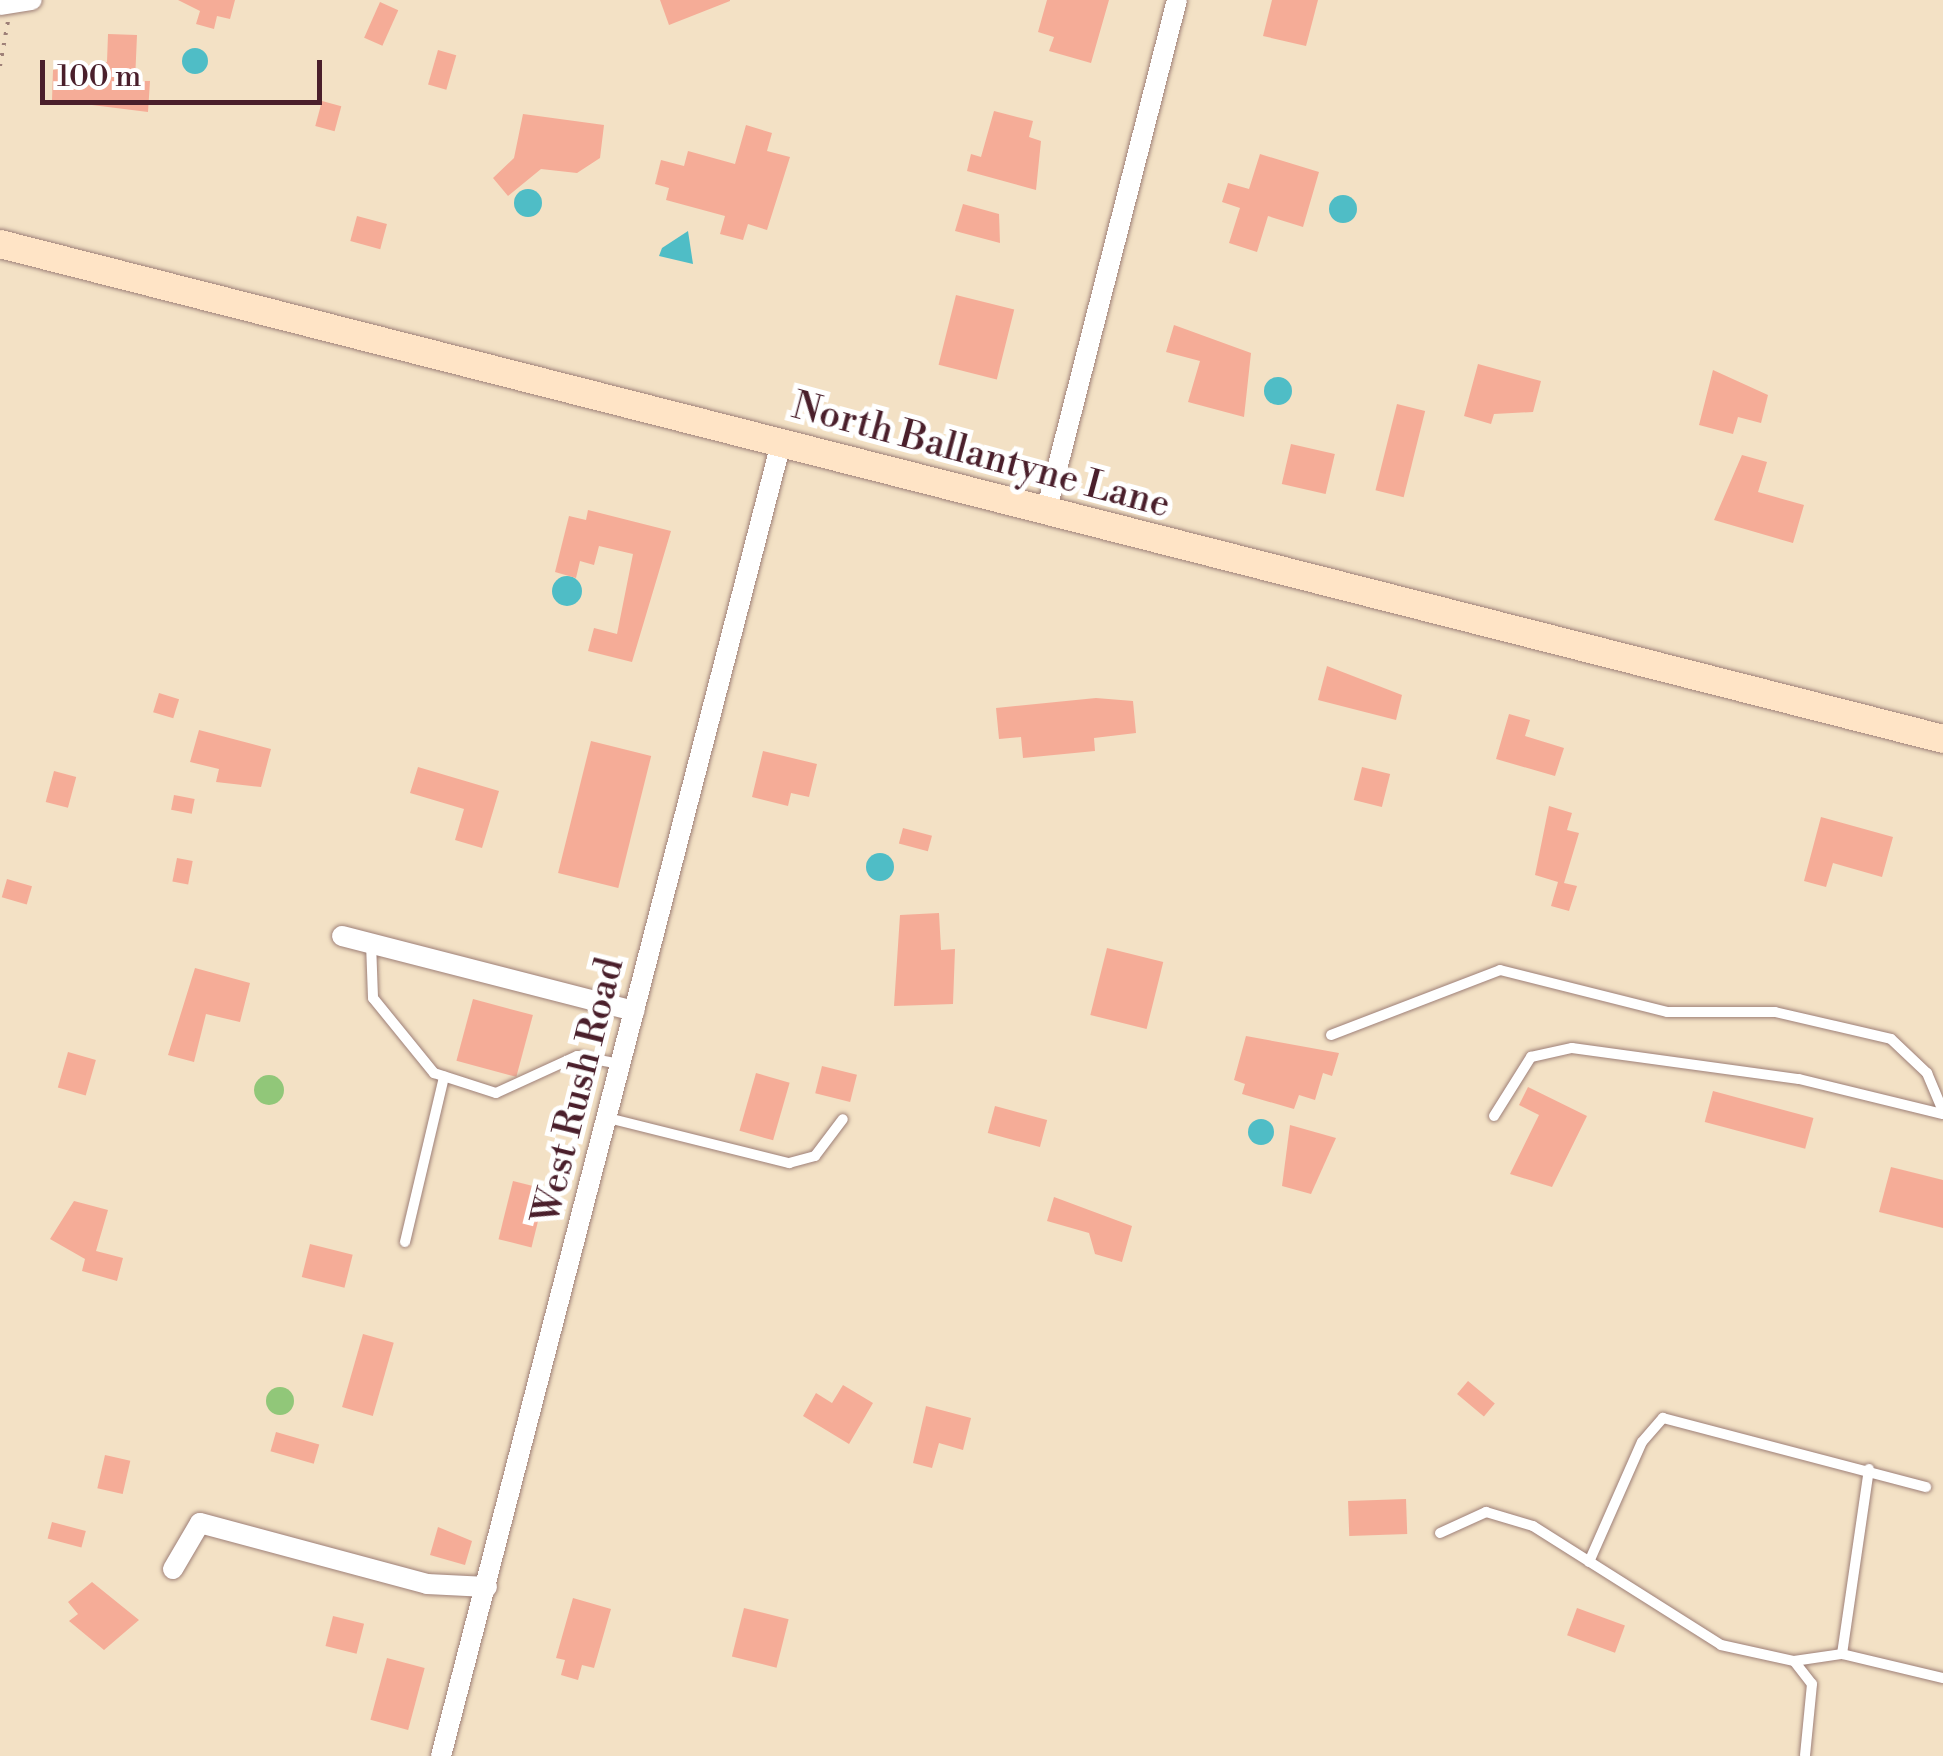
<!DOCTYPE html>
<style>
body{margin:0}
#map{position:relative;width:1943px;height:1756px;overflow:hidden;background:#f3e1c5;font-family:"Libre Bodoni",serif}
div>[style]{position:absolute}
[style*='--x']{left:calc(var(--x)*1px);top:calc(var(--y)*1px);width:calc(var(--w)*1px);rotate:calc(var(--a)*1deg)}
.green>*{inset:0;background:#91c779}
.round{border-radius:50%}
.water>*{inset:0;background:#4fbdc6}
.building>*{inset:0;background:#f5ac97;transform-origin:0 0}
.path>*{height:4px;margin-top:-2px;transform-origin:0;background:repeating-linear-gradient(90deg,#9e8078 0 2.5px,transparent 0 10.5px)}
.roads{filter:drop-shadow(0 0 2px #9e8078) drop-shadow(0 0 2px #9e8078)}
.lane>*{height:10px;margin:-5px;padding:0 5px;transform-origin:5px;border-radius:5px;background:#fff}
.street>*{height:20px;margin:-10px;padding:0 10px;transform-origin:10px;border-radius:10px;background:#fff}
.secondary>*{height:28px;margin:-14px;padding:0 14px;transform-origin:14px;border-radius:14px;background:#ffe4c6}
span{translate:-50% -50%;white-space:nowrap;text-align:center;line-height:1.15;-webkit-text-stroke:10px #fff;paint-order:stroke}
.street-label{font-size:38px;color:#4a1f2b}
.scale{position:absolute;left:40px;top:60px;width:282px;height:45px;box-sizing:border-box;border:5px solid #4a1f2b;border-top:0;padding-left:12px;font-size:30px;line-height:35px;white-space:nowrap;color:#4a1f2b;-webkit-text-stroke:8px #fff;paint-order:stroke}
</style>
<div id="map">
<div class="green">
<i class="round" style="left:254px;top:1075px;width:30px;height:30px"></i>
<i class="round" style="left:266px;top:1387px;width:28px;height:28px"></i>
</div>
<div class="water">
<i class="round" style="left:182px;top:48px;width:26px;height:26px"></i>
<i class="round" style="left:514px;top:189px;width:28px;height:28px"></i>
<i class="round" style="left:1329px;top:195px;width:28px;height:28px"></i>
<i style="clip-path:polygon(688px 231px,693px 264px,659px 256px,662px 248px)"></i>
<i class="round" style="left:1264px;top:377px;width:28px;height:28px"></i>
<i class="round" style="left:552px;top:576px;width:30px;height:30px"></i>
<i class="round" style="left:866px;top:853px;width:28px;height:28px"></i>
<i class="round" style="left:1248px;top:1119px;width:26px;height:26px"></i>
</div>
<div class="building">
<i style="clip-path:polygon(178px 0,235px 0,230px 19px,217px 16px,214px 29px,196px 24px,200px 11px)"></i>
<i style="clip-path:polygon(660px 0,730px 0,730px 1px,669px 25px)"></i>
<i style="clip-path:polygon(1047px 0,1109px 0,1091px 63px,1049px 51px,1054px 37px,1038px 32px)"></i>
<i style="clip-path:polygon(1272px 0,1318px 0,1306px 46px,1263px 36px)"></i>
<i style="left:380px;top:2px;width:20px;height:39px;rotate:24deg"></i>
<i style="clip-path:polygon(108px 34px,137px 35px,135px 81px,150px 81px,148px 112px,52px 100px,53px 70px,107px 62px)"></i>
<i style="left:438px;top:50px;width:19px;height:36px;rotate:16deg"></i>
<i style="left:322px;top:101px;width:20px;height:26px;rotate:15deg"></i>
<i style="clip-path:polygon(994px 111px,1033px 121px,1029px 137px,1041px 141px,1036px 190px,967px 171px,971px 154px,981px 157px)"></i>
<i style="clip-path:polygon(523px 114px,604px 125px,600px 158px,577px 173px,541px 169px,508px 196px,493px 178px,514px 158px)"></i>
<i style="clip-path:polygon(746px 125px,772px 133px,767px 151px,790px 157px,767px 230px,748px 224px,743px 240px,720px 234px,725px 216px,666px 200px,669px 188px,655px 184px,661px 160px,684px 166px,688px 151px,735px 164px)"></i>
<i style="clip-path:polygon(1260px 154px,1319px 172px,1303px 227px,1268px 216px,1257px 252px,1229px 243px,1240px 208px,1222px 202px,1228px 183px,1249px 189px)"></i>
<i style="clip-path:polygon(963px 204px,999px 214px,1000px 243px,955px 231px)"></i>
<i style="left:357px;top:216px;width:31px;height:26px;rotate:15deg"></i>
<i style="left:956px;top:295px;width:60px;height:72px;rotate:14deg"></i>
<i style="clip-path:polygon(1174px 325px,1251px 353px,1244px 417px,1188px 402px,1200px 361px,1166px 352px)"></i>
<i style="clip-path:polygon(1478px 364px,1541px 381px,1533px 412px,1494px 414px,1491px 424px,1464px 416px)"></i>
<i style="clip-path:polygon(1713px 370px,1768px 395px,1761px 423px,1738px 417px,1733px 434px,1699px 425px)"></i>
<i style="left:1397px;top:404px;width:29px;height:89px;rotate:14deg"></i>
<i style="left:1291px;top:444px;width:45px;height:41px;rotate:13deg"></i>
<i style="clip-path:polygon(1742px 455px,1767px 462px,1758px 492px,1804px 505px,1793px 543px,1714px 520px)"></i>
<i style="clip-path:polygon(588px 510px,671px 531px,632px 662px,588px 651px,594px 628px,617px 634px,633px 554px,599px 546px,594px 565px,580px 561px,576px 578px,555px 572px,569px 516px,586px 520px)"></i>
<i style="clip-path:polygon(1327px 666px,1402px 695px,1396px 720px,1318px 700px)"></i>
<i style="left:159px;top:693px;width:21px;height:20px;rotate:17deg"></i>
<i style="clip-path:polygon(1096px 698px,1133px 701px,1136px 733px,1094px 738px,1095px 751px,1023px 758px,1021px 737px,999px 739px,996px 708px)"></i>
<i style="clip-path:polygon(1509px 714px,1530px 720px,1525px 736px,1564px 748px,1555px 776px,1496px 759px)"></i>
<i style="clip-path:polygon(199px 730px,271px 749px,261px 787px,216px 782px,219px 769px,190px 762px)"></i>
<i style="left:591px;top:741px;width:62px;height:136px;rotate:14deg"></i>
<i style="clip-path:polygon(763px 751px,817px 764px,809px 797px,791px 793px,788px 806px,752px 797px)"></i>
<i style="clip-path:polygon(418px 767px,499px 791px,482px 848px,455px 840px,464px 809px,410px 793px)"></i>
<i style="left:1362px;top:767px;width:29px;height:34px;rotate:14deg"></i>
<i style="left:54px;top:771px;width:23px;height:32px;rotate:15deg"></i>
<i style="left:174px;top:795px;width:21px;height:15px;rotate:11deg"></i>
<i style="clip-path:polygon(1549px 806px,1572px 813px,1567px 830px,1579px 833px,1564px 883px,1577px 886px,1569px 911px,1551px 906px,1558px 882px,1535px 875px)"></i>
<i style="clip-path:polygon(1821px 817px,1893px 837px,1882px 877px,1833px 863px,1826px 887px,1804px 881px)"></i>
<i style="left:903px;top:828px;width:30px;height:16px;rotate:15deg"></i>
<i style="left:177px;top:858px;width:16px;height:24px;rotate:11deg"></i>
<i style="left:7px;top:879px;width:26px;height:19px;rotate:16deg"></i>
<i style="clip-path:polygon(939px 913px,941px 950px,955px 949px,953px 1004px,894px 1006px,900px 915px)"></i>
<i style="left:1107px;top:948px;width:58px;height:69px;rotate:14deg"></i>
<i style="clip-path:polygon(195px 968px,250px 983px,240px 1022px,206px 1014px,194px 1062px,168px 1055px)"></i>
<i style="left:473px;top:999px;width:62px;height:64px;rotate:15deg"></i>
<i style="clip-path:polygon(1246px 1036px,1339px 1053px,1332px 1076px,1323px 1073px,1315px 1100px,1299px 1095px,1294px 1109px,1242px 1094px,1245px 1084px,1234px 1080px)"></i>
<i style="left:68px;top:1052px;width:29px;height:37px;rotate:16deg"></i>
<i style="left:822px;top:1066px;width:36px;height:28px;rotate:14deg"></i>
<i style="left:756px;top:1073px;width:35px;height:60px;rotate:16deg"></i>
<i style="clip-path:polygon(1528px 1087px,1587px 1116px,1552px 1187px,1510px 1174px,1539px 1115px,1519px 1105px)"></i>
<i style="left:1713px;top:1091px;width:104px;height:32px;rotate:15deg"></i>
<i style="left:995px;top:1106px;width:54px;height:28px;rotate:15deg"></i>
<i style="clip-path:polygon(1290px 1125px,1336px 1138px,1311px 1194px,1282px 1186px)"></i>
<i style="clip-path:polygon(1891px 1167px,1943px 1180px,1943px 1228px,1879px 1212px)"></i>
<i style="left:513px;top:1181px;width:34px;height:60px;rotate:14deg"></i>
<i style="clip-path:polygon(1054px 1197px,1132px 1226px,1122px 1262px,1095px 1254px,1089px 1233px,1047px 1221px)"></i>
<i style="clip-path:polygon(74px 1201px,108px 1210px,96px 1251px,123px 1258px,117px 1281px,82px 1271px,85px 1259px,50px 1239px)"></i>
<i style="left:310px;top:1244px;width:44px;height:34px;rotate:14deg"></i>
<i style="left:363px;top:1334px;width:32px;height:76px;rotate:16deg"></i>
<i style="left:1468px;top:1381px;width:35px;height:17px;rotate:40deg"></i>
<i style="clip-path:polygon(843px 1385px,873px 1403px,849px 1444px,803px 1416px,816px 1393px,832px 1403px)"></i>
<i style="clip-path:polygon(926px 1406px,971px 1418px,963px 1450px,939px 1443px,932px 1468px,913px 1463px)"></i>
<i style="left:276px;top:1432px;width:45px;height:20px;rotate:16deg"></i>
<i style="left:105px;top:1455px;width:26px;height:34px;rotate:13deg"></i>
<i style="left:1406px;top:1499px;width:35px;height:58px;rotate:88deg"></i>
<i style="left:52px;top:1522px;width:35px;height:17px;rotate:15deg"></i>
<i style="clip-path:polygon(438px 1527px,472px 1541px,465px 1565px,430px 1555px)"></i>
<i style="clip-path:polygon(92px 1582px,139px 1620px,104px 1650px,69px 1621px,78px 1614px,68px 1602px)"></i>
<i style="clip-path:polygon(573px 1598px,611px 1609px,594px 1668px,582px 1665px,578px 1680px,561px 1675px,565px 1660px,556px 1658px)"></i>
<i style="left:744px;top:1608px;width:46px;height:50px;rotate:14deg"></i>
<i style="left:1577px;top:1608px;width:51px;height:29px;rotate:20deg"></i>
<i style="left:333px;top:1616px;width:32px;height:31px;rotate:14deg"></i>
<i style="left:387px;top:1658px;width:39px;height:64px;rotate:15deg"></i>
</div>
<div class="path">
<i style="--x:0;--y:66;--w:46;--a:-79.9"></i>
</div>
<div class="roads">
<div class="lane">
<i style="--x:371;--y:943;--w:55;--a:87.9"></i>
<i style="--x:373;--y:998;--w:97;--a:50.9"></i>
<i style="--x:434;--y:1073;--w:65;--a:17.9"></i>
<i style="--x:496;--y:1093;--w:89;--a:-24.6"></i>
<i style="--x:577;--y:1056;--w:44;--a:10.5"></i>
<i style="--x:1331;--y:1035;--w:181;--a:-21"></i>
<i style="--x:1500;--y:970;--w:172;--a:14.1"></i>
<i style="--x:1667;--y:1012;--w:108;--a:0"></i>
<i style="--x:1775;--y:1012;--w:119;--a:13.1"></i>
<i style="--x:1891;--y:1039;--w:50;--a:43.4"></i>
<i style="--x:1927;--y:1073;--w:41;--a:67.2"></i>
<i style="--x:1494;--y:1116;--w:70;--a:-57.9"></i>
<i style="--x:1531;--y:1057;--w:42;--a:-12.4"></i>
<i style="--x:1572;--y:1048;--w:229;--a:7.8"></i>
<i style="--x:1799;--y:1079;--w:148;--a:13.7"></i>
<i style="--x:608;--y:1118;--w:187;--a:14"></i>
<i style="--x:789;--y:1163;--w:27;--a:-15"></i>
<i style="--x:815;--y:1156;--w:46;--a:-52.9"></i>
<i style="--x:405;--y:1242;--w:170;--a:-76.7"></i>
<i style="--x:1440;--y:1533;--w:51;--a:-24.5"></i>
<i style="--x:1486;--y:1512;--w:49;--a:16.6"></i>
<i style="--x:1533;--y:1526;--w:222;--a:32.3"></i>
<i style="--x:1721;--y:1645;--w:75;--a:12.4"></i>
<i style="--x:1794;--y:1661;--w:49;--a:-8.3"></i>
<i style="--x:1842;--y:1654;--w:104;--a:13.4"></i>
<i style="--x:1589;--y:1562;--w:131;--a:-66.2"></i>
<i style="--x:1642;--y:1442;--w:32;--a:-49"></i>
<i style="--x:1663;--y:1418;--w:272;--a:14.7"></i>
<i style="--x:1842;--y:1654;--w:187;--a:-81.7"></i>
<i style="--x:1794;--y:1661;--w:29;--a:52"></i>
<i style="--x:1812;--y:1684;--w:72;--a:95.6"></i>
</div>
<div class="street">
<i style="--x:0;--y:5;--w:32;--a:-9"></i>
<i style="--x:1046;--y:512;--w:528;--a:-75.65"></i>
<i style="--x:342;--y:936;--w:302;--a:14.4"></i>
<i style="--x:173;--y:1569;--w:53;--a:-59.6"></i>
<i style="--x:200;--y:1523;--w:235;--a:15"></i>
<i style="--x:427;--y:1584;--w:60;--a:2.9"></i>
<i style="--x:441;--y:1756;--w:1356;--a:-75.48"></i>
</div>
<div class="secondary">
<i style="--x:0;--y:244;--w:2005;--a:14.29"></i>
</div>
</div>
<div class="street-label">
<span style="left:981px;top:456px;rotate:15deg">North Ballantyne Lane</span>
<span style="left:579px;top:1091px;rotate:-76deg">West Rush Road</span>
</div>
<div class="scale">100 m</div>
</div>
